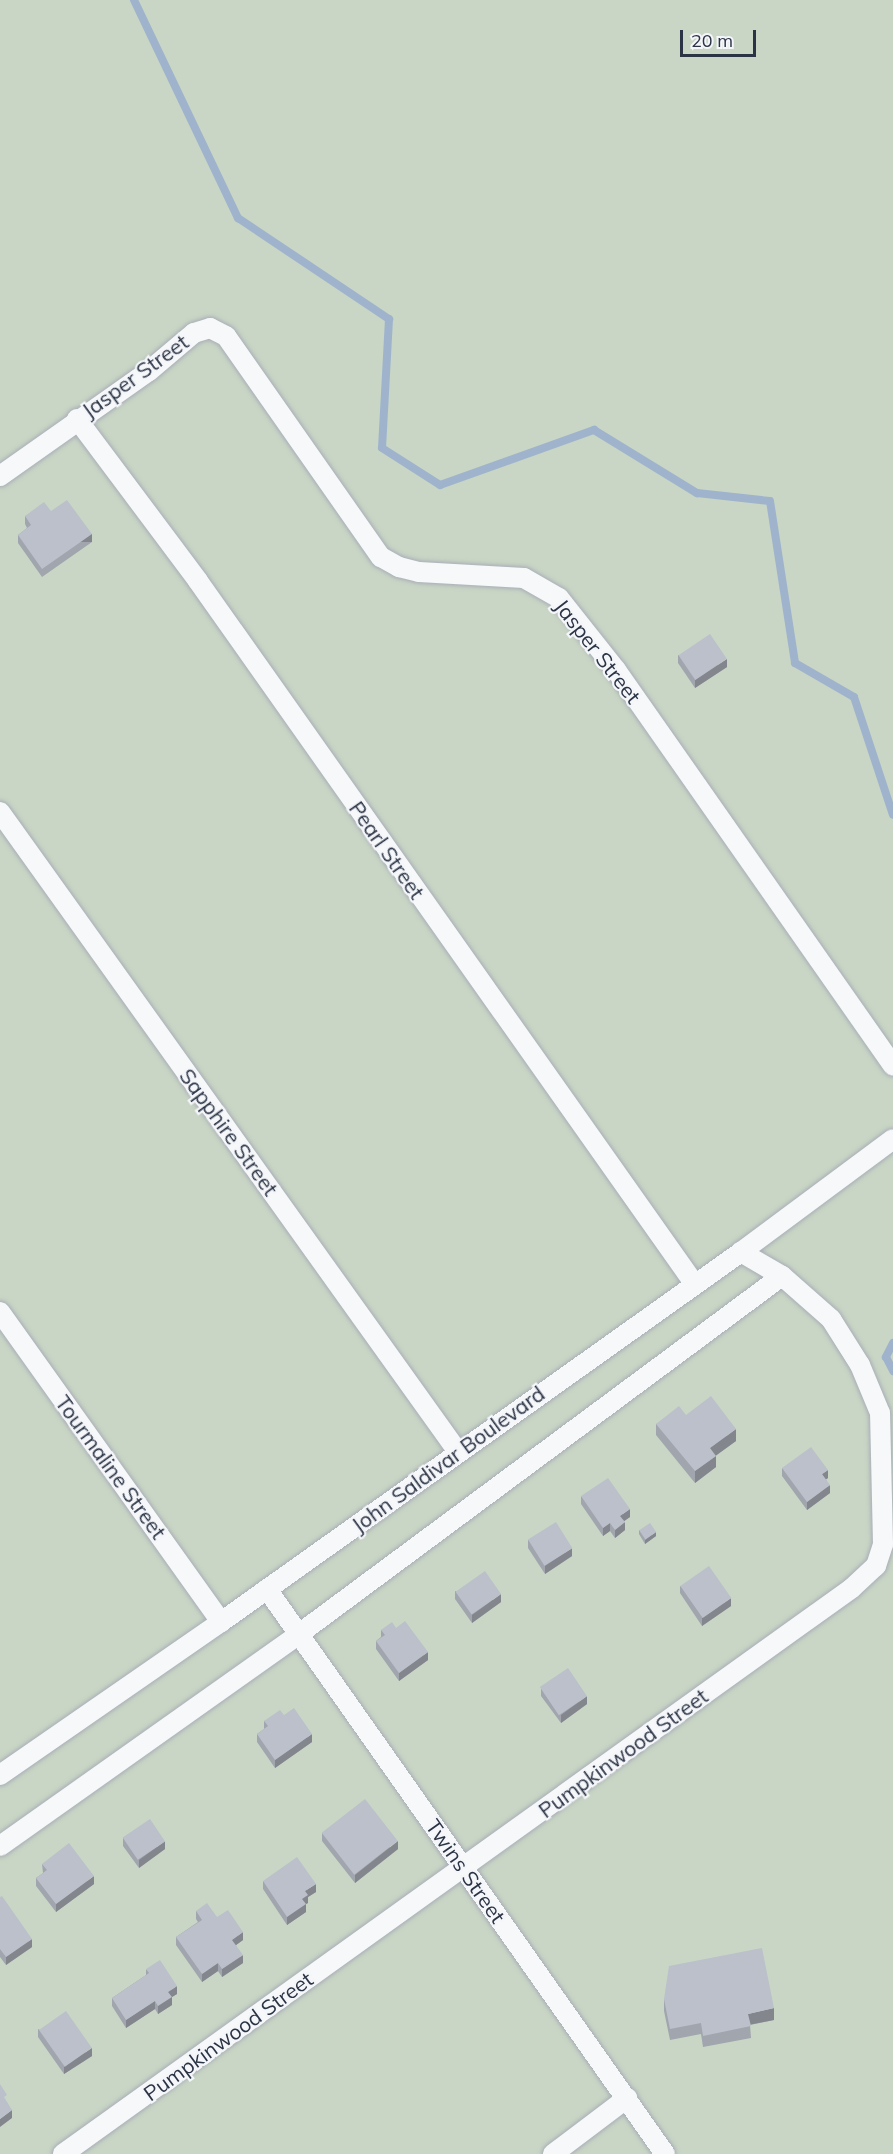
<!DOCTYPE html>
<style>
body{margin:0}
#map{position:relative;width:893px;height:2154px;overflow:hidden;background:#e4e7ec;font-family:Mulish,sans-serif}
div>[style]{position:absolute}
[style*='--x']{left:calc(var(--x)*1px);top:calc(var(--y)*1px);width:calc(var(--w)*1px);rotate:calc(var(--a)*1deg)}
.green>*{inset:0;background:#c9d6c5;transform-origin:0 0}
.stream>*{height:8px;margin:-4px;padding:0 4px;transform-origin:4px;border-radius:4px;background:#9fb4cc}
.roads{filter:drop-shadow(0 0 2px #a9aeb7) drop-shadow(0 0 2px #a9aeb7)}
.minor>*{height:20px;margin:-10px;padding:0 10px;transform-origin:10px;border-radius:10px;background:#f7f8fa}
.wall>*{inset:0;background:#a1a5ae}
.shaded-wall>*{inset:0;background:#83868d;transform-origin:0 0}
.building>*{inset:0;background:#bbc0ca;transform-origin:0 0}
span{translate:-50% -50%;white-space:nowrap;text-align:center;line-height:1.15;-webkit-text-stroke:4.5px #f4f6f9;paint-order:stroke}
.street-label{font-size:21px;color:#2b3445}
.scale{position:absolute;left:680px;top:30px;width:76px;height:27px;box-sizing:border-box;border:3px solid #2b3445;border-top:0;padding-left:8px;font-size:18px;line-height:21px;white-space:nowrap;color:#2b3445;-webkit-text-stroke:4px #f4f6f9;paint-order:stroke}
</style>
<div id="map">
<div class="green">
<i style="left:0;top:0;width:893px;height:2154px"></i>
</div>
<div class="stream">
<i style="--x:134;--y:0;--w:242;--a:64.5"></i>
<i style="--x:238;--y:218;--w:182;--a:33.8"></i>
<i style="--x:389;--y:319;--w:129;--a:93.1"></i>
<i style="--x:382;--y:448;--w:69;--a:32.5"></i>
<i style="--x:440;--y:485;--w:164;--a:-19.7"></i>
<i style="--x:594;--y:430;--w:121;--a:31.5"></i>
<i style="--x:697;--y:493;--w:73;--a:6.3"></i>
<i style="--x:770;--y:501;--w:164;--a:81.2"></i>
<i style="--x:795;--y:663;--w:68;--a:30"></i>
<i style="--x:854;--y:697;--w:124;--a:71.7"></i>
<i style="--x:893;--y:1343;--w:16;--a:117"></i>
<i style="--x:886;--y:1357;--w:16;--a:63"></i>
</div>
<div class="roads">
<div class="minor">
<i style="--x:77;--y:419;--w:202;--a:53.2"></i>
<i style="--x:198;--y:581;--w:860;--a:54.76"></i>
<i style="--x:0;--y:476;--w:182;--a:-35.2"></i>
<i style="--x:149;--y:371;--w:59;--a:-40.2"></i>
<i style="--x:194;--y:333;--w:17;--a:-17"></i>
<i style="--x:210;--y:328;--w:18;--a:27"></i>
<i style="--x:226;--y:336;--w:270;--a:55"></i>
<i style="--x:381;--y:557;--w:21;--a:29"></i>
<i style="--x:399;--y:567;--w:21;--a:14"></i>
<i style="--x:419;--y:572;--w:105;--a:3.3"></i>
<i style="--x:524;--y:578;--w:40;--a:29.7"></i>
<i style="--x:559;--y:598;--w:92;--a:51.6"></i>
<i style="--x:616;--y:670;--w:483;--a:55"></i>
<i style="--x:0;--y:812;--w:787;--a:54.41"></i>
<i style="--x:0;--y:1312;--w:381;--a:54.5"></i>
<i style="--x:267;--y:1589;--w:691;--a:54.84"></i>
<i style="--x:0;--y:1775;--w:269;--a:-34.7"></i>
<i style="--x:221;--y:1622;--w:638;--a:-35.43"></i>
<i style="--x:741;--y:1252;--w:189;--a:-36.6"></i>
<i style="--x:0;--y:1846;--w:367;--a:-35.3"></i>
<i style="--x:299;--y:1634;--w:601;--a:-36.55"></i>
<i style="--x:63;--y:2154;--w:971;--a:-35.65"></i>
<i style="--x:852;--y:1588;--w:33;--a:-43"></i>
<i style="--x:876;--y:1566;--w:23;--a:-72"></i>
<i style="--x:883;--y:1544;--w:131;--a:-91.3"></i>
<i style="--x:880;--y:1413;--w:52;--a:-112.6"></i>
<i style="--x:860;--y:1365;--w:54;--a:-122.2"></i>
<i style="--x:831;--y:1319;--w:65;--a:-138.7"></i>
<i style="--x:782;--y:1276;--w:48;--a:-149.7"></i>
<i style="--x:553;--y:2154;--w:93;--a:-37.1"></i>
</div>
</div>
<div class="wall">
<i style="clip-path:polygon(51px 511px,92px 542px,42px 577px,18px 543px,18px 535px,27px 528px,25px 524px,25px 516px)"></i>
<i style="clip-path:polygon(678px 655px,727px 667px,695px 688px,678px 663px)"></i>
<i style="clip-path:polygon(686px 1415px,736px 1441px,716px 1455px,716px 1467px,695px 1483px,656px 1435px,656px 1424px)"></i>
<i style="clip-path:polygon(782px 1468px,828px 1478px,826px 1479px,830px 1493px,807px 1510px,782px 1476px)"></i>
<i style="clip-path:polygon(581px 1496px,630px 1517px,624px 1521px,625px 1530px,615px 1538px,610px 1531px,603px 1536px,581px 1504px)"></i>
<i style="clip-path:polygon(639px 1530px,656px 1536px,645px 1544px,639px 1534px)"></i>
<i style="clip-path:polygon(528px 1540px,572px 1556px,545px 1574px,528px 1548px)"></i>
<i style="clip-path:polygon(680px 1586px,731px 1606px,702px 1626px,680px 1593px)"></i>
<i style="clip-path:polygon(455px 1591px,501px 1602px,472px 1623px,455px 1599px)"></i>
<i style="clip-path:polygon(396px 1628px,428px 1660px,399px 1681px,376px 1649px,376px 1641px,381px 1637px,381px 1630px)"></i>
<i style="clip-path:polygon(541px 1688px,587px 1704px,561px 1723px,541px 1696px)"></i>
<i style="clip-path:polygon(284px 1715px,312px 1742px,275px 1768px,257px 1742px,257px 1734px,264px 1729px,264px 1721px)"></i>
<i style="clip-path:polygon(322px 1833px,398px 1849px,355px 1883px,322px 1841px)"></i>
<i style="clip-path:polygon(123px 1838px,165px 1849px,139px 1868px,123px 1846px)"></i>
<i style="clip-path:polygon(42px 1864px,94px 1884px,56px 1912px,36px 1886px,36px 1878px,43px 1873px)"></i>
<i style="clip-path:polygon(263px 1881px,316px 1892px,308px 1897px,308px 1903px,306px 1904px,306px 1912px,287px 1925px,263px 1889px)"></i>
<i style="clip-path:polygon(0 1897px,32px 1947px,6px 1965px,0 1957px)"></i>
<i style="clip-path:polygon(196px 1911px,217px 1917px,243px 1940px,236px 1945px,243px 1963px,222px 1977px,218px 1971px,202px 1982px,176px 1945px,176px 1937px,198px 1922px,196px 1919px)"></i>
<i style="clip-path:polygon(146px 1969px,177px 1994px,172px 1997px,172px 2005px,158px 2014px,155px 2009px,126px 2028px,112px 2006px,112px 1998px,146px 1975px)"></i>
<i style="clip-path:polygon(664px 1999px,774px 2020px,750px 2025px,751px 2038px,703px 2047px,701px 2034px,670px 2040px,664px 2011px)"></i>
<i style="clip-path:polygon(38px 2029px,92px 2056px,64px 2074px,38px 2037px)"></i>
</div>
<div class="shaded-wall">
<i style="left:92px;top:534px;width:8px;height:61px;rotate:90deg"></i>
<i style="clip-path:polygon(727px 659px,727px 667px,695px 688px,695px 680px)"></i>
<i style="clip-path:polygon(736px 1429px,736px 1441px,710px 1460px,710px 1448px)"></i>
<i style="clip-path:polygon(716px 1456px,716px 1467px,695px 1483px,695px 1471px)"></i>
<i style="clip-path:polygon(828px 1470px,828px 1478px,822px 1482px,822px 1474px)"></i>
<i style="clip-path:polygon(830px 1485px,830px 1493px,807px 1510px,807px 1502px)"></i>
<i style="clip-path:polygon(630px 1509px,630px 1517px,620px 1524px,620px 1516px)"></i>
<i style="clip-path:polygon(625px 1522px,625px 1530px,615px 1538px,615px 1530px)"></i>
<i style="clip-path:polygon(610px 1523px,610px 1531px,603px 1536px,603px 1528px)"></i>
<i style="clip-path:polygon(656px 1532px,656px 1536px,645px 1544px,645px 1540px)"></i>
<i style="clip-path:polygon(572px 1548px,572px 1556px,545px 1574px,545px 1566px)"></i>
<i style="clip-path:polygon(501px 1594px,501px 1602px,472px 1623px,472px 1615px)"></i>
<i style="clip-path:polygon(731px 1598px,731px 1606px,702px 1626px,702px 1618px)"></i>
<i style="clip-path:polygon(428px 1652px,428px 1660px,399px 1681px,399px 1673px)"></i>
<i style="clip-path:polygon(587px 1696px,587px 1704px,561px 1723px,561px 1715px)"></i>
<i style="clip-path:polygon(312px 1734px,312px 1742px,275px 1768px,275px 1760px)"></i>
<i style="clip-path:polygon(165px 1841px,165px 1849px,139px 1868px,139px 1860px)"></i>
<i style="clip-path:polygon(398px 1841px,398px 1849px,355px 1883px,355px 1875px)"></i>
<i style="clip-path:polygon(94px 1876px,94px 1884px,56px 1912px,56px 1904px)"></i>
<i style="clip-path:polygon(316px 1884px,316px 1892px,308px 1897px,308px 1903px,306px 1904px,306px 1912px,287px 1925px,287px 1917px,302px 1899px,305px 1891px)"></i>
<i style="clip-path:polygon(243px 1932px,243px 1940px,232px 1948px,232px 1940px)"></i>
<i style="clip-path:polygon(32px 1939px,32px 1947px,6px 1965px,6px 1957px)"></i>
<i style="clip-path:polygon(243px 1955px,243px 1963px,222px 1977px,222px 1969px)"></i>
<i style="clip-path:polygon(218px 1963px,218px 1971px,202px 1982px,202px 1974px)"></i>
<i style="clip-path:polygon(177px 1986px,177px 1994px,172px 1997px,172px 2005px,158px 2014px,158px 2006px,168px 1992px)"></i>
<i style="clip-path:polygon(155px 2001px,155px 2009px,126px 2028px,126px 2020px)"></i>
<i style="clip-path:polygon(774px 2008px,774px 2020px,748px 2025px,748px 2014px)"></i>
<i style="clip-path:polygon(92px 2048px,92px 2056px,64px 2074px,64px 2067px)"></i>
<i style="clip-path:polygon(12px 2110px,12px 2118px,0 2127px,0 2119px)"></i>
</div>
<div class="building">
<i style="clip-path:polygon(67px 500px,92px 534px,42px 569px,18px 535px,31px 525px,25px 516px,44px 502px,51px 511px)"></i>
<i style="left:710px;top:634px;width:30px;height:38px;rotate:56deg"></i>
<i style="clip-path:polygon(711px 1396px,736px 1429px,710px 1448px,716px 1456px,695px 1471px,656px 1424px,679px 1406px,686px 1415px)"></i>
<i style="clip-path:polygon(811px 1447px,828px 1470px,822px 1474px,830px 1485px,807px 1502px,782px 1468px)"></i>
<i style="clip-path:polygon(608px 1478px,630px 1509px,620px 1516px,625px 1522px,615px 1530px,610px 1523px,603px 1528px,581px 1496px)"></i>
<i style="left:556px;top:1522px;width:31px;height:33px;rotate:58deg"></i>
<i style="left:650px;top:1523px;width:11px;height:13px;rotate:56deg"></i>
<i style="left:709px;top:1566px;width:39px;height:35px;rotate:55deg"></i>
<i style="left:485px;top:1571px;width:28px;height:36px;rotate:55deg"></i>
<i style="clip-path:polygon(405px 1621px,428px 1652px,399px 1673px,376px 1641px,385px 1635px,381px 1630px,392px 1622px,396px 1628px)"></i>
<i style="left:568px;top:1668px;width:34px;height:34px;rotate:56deg"></i>
<i style="clip-path:polygon(294px 1708px,312px 1734px,275px 1760px,257px 1734px,268px 1726px,264px 1721px,280px 1710px,284px 1715px)"></i>
<i style="left:365px;top:1799px;width:53px;height:55px;rotate:52deg"></i>
<i style="left:150px;top:1819px;width:27px;height:33px;rotate:56deg"></i>
<i style="clip-path:polygon(69px 1843px,94px 1876px,56px 1904px,36px 1878px,47px 1870px,42px 1864px)"></i>
<i style="clip-path:polygon(297px 1857px,316px 1884px,305px 1891px,308px 1895px,302px 1899px,306px 1904px,287px 1917px,263px 1881px)"></i>
<i style="clip-path:polygon(2px 1896px,32px 1939px,6px 1957px,0 1949px,0 1897px)"></i>
<i style="clip-path:polygon(207px 1903px,217px 1917px,228px 1910px,243px 1932px,232px 1940px,243px 1955px,222px 1969px,218px 1963px,202px 1974px,176px 1937px,202px 1920px,196px 1911px)"></i>
<i style="clip-path:polygon(762px 1948px,774px 2008px,748px 2014px,751px 2026px,703px 2036px,701px 2023px,670px 2029px,664px 1999px,669px 1966px)"></i>
<i style="clip-path:polygon(160px 1960px,177px 1986px,168px 1992px,172px 1997px,158px 2006px,155px 2001px,126px 2020px,112px 1998px,149px 1973px,146px 1969px)"></i>
<i style="left:66px;top:2011px;width:45px;height:33px;rotate:55deg"></i>
<i style="clip-path:polygon(0 2084px,7px 2095px,4px 2097px,12px 2110px,0 2119px)"></i>
</div>
<div class="street-label">
<span style="left:135px;top:376px;rotate:-36deg">Jasper Street</span>
<span style="left:598px;top:651px;rotate:52deg">Jasper Street</span>
<span style="left:387px;top:850px;rotate:55deg">Pearl Street</span>
<span style="left:229px;top:1132px;rotate:54deg">Sapphire Street</span>
<span style="left:448px;top:1459px;rotate:-36deg">John Saldivar Boulevard</span>
<span style="left:111px;top:1467px;rotate:54deg">Tourmaline Street</span>
<span style="left:623px;top:1753px;rotate:-36deg">Pumpkinwood Street</span>
<span style="left:466px;top:1871px;rotate:55deg">Twins Street</span>
<span style="left:228px;top:2036px;rotate:-36deg">Pumpkinwood Street</span>
</div>
<div class="scale">20 m</div>
</div>
